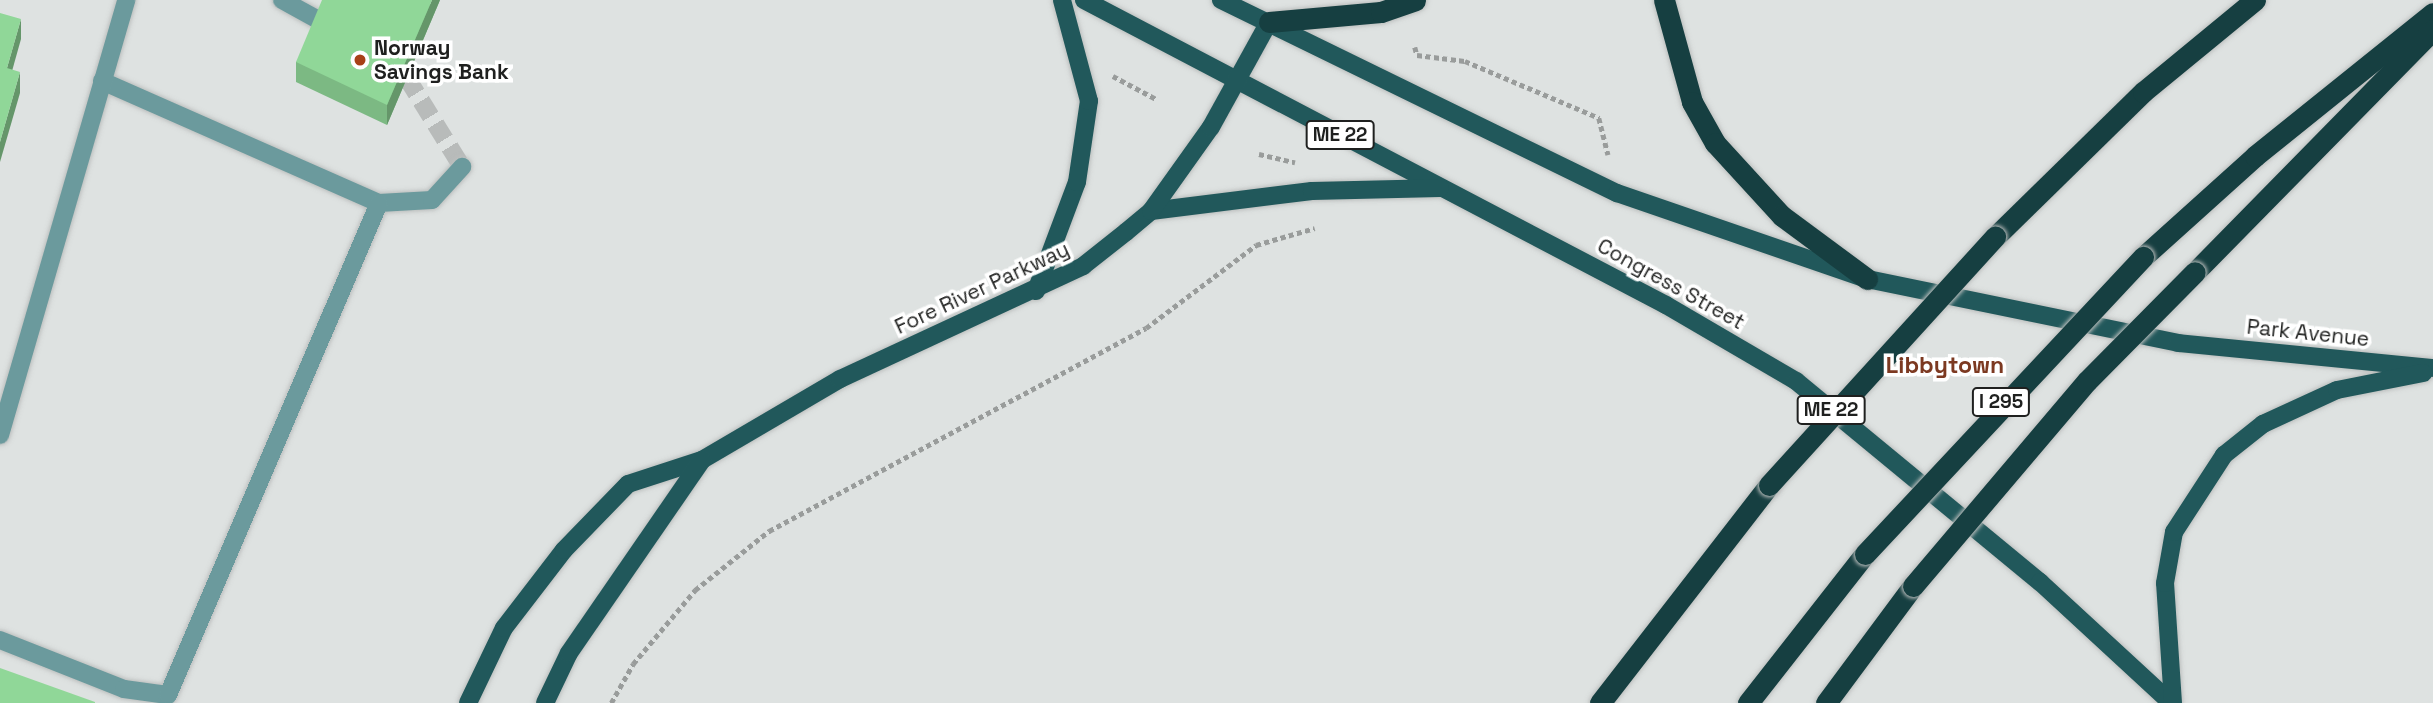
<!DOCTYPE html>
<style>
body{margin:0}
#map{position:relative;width:2433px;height:703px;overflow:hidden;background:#dee2e1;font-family:"Space Grotesk",sans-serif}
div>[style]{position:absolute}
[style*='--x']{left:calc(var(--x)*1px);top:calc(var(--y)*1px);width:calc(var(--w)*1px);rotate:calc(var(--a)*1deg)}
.minor-tunnel>*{height:18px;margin-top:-9px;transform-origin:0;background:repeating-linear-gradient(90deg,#b8bbba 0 18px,transparent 0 27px)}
.path>*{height:4.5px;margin-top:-2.25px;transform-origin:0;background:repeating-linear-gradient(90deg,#999c9b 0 5px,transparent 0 8.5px)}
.roads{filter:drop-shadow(0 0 2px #bcbfbe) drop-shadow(0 0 2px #bcbfbe)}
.minor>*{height:18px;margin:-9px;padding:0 9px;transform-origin:9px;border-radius:9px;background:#6b9a9d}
.major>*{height:18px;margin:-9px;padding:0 9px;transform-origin:9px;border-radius:9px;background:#21585b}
.highway>*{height:21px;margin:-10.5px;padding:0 10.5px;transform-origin:10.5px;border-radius:10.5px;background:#163f41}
.bridges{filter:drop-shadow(0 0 2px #bcbfbe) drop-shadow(0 0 2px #bcbfbe)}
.highway-bridge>*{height:21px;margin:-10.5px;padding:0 10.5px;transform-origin:10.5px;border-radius:10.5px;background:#163f41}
.wall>*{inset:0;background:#7cb983}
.shaded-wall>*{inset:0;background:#65966a}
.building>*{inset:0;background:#90d798}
.dots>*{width:19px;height:19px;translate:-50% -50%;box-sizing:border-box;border:4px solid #fff;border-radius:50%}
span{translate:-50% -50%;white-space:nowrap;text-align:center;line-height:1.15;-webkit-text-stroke:7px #fff;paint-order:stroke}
.shield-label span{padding:2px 5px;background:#fff;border:2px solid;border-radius:5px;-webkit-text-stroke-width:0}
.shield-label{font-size:19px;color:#1f201f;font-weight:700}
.poi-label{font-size:21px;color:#1f201f;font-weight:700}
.left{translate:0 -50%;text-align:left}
.street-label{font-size:21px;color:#1f201f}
.neighbourhood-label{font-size:23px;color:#7c3921;font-weight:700}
</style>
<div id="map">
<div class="minor-tunnel">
<i style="--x:387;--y:64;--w:24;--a:35"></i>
<i style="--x:407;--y:78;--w:105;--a:58.3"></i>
</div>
<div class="path">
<i style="--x:1415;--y:47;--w:8;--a:76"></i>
<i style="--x:1417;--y:55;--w:48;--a:7.1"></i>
<i style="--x:1465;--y:61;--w:146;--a:23"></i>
<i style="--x:1599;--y:118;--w:38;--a:76"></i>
<i style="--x:1113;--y:76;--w:49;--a:28.1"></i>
<i style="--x:1259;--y:154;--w:37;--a:13"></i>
<i style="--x:611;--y:703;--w:45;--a:-60.6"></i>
<i style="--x:633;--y:664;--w:97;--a:-50"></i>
<i style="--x:695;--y:590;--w:95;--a:-38.6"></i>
<i style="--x:769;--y:531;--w:428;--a:-28.3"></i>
<i style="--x:1146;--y:328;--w:138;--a:-37"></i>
<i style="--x:1256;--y:245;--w:61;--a:-16.1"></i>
</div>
<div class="roads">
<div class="minor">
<i style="--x:282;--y:0;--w:46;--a:28.8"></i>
<i style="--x:102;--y:81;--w:303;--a:23.8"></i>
<i style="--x:379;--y:203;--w:53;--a:-3.2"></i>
<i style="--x:432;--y:200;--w:45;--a:-47.7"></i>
<i style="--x:0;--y:435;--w:453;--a:-73.8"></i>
<i style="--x:0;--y:640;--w:133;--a:21.6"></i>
<i style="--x:124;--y:689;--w:44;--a:7.8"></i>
<i style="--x:168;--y:695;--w:535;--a:-66.79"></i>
</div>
<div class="major">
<i style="--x:1084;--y:0;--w:657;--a:27.66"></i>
<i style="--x:1666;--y:305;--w:151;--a:30.3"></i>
<i style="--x:1796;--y:381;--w:316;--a:39.5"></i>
<i style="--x:2040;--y:582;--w:178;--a:42.7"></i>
<i style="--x:1221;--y:0;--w:441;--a:26"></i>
<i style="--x:1617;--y:193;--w:264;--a:19"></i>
<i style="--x:1867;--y:279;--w:318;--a:11.6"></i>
<i style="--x:2178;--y:343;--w:256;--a:5.6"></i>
<i style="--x:1151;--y:211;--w:162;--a:-7.1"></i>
<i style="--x:1312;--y:191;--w:128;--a:-1.3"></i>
<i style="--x:1036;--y:291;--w:116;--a:-69.4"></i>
<i style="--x:1077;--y:182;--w:82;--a:-81.6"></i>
<i style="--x:1089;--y:101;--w:105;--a:-105"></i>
<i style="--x:468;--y:703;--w:83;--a:-64.4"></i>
<i style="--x:504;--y:628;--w:98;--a:-52.4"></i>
<i style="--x:564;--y:550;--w:92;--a:-45.9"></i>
<i style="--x:628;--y:484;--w:78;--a:-18"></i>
<i style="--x:702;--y:460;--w:160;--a:-30.4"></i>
<i style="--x:840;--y:379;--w:268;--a:-24.9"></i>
<i style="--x:1083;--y:266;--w:55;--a:-38.3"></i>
<i style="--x:1126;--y:232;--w:33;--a:-40"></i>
<i style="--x:1151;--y:211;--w:103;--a:-54.5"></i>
<i style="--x:1211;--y:127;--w:120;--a:-61.1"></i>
<i style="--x:545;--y:703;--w:55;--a:-64.4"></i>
<i style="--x:569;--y:653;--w:234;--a:-55.4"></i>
<i style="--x:2173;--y:703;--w:120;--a:-93.8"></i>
<i style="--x:2165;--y:583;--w:52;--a:-80"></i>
<i style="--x:2174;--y:532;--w:92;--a:-57"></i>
<i style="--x:2224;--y:455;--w:50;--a:-38.5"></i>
<i style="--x:2263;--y:424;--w:81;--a:-24.7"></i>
<i style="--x:2337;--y:390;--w:88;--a:-11.2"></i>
</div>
<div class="highway">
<i style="--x:1664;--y:0;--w:106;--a:74.6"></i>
<i style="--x:1692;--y:102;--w:47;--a:60.7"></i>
<i style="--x:1715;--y:143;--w:99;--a:47.5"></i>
<i style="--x:1782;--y:216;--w:106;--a:36.5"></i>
<i style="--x:1269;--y:22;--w:112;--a:-5.1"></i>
<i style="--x:1381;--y:12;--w:36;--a:-19"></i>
<i style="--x:1995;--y:237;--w:207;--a:-44.4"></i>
<i style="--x:2143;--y:92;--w:145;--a:-39.4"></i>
<i style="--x:2143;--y:257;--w:151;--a:-42"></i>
<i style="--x:2255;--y:156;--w:228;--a:-38.8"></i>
<i style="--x:2195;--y:272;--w:339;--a:-45.5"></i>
<i style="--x:1600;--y:703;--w:276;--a:-52.2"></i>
<i style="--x:1748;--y:703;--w:189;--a:-51.9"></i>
<i style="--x:1826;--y:703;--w:146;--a:-53.4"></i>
</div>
</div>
<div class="bridges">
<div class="highway-bridge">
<i style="--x:1769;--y:485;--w:336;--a:-47.7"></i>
<i style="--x:1865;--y:554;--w:407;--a:-46.9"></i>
<i style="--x:1913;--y:586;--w:269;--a:-49.7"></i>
<i style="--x:2087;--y:381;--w:153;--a:-45.3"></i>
</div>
</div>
<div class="wall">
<i style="clip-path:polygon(440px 0,387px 125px,296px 82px,296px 62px)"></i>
</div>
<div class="shaded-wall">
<i style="clip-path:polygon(432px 0,440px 0,387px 125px,387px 105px)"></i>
<i style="clip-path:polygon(21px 19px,21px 39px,7px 89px,7px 68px)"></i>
<i style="clip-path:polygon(20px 72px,20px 93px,0 162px,0 142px)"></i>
</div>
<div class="building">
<i style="clip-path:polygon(322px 0,432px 0,387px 105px,296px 62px)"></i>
<i style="clip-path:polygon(0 13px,21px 19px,7px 68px,20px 72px,0 142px)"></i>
<i style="clip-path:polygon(0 668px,95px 702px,95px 703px,0 703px)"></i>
</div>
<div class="dots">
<i style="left:360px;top:60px;background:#a74117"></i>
</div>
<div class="shield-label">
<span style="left:1340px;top:135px">ME 22</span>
<span style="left:2001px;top:402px">I 295</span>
<span style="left:1831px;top:410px">ME 22</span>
</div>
<div class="poi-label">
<span class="left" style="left:374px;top:60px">Norway<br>Savings Bank</span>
</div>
<div class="street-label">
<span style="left:1671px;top:284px;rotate:29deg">Congress Street</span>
<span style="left:982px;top:288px;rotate:-25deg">Fore River Parkway</span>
<span style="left:2308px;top:333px;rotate:6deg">Park Avenue</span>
</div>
<div class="neighbourhood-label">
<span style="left:1945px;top:365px">Libbytown</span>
</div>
</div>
